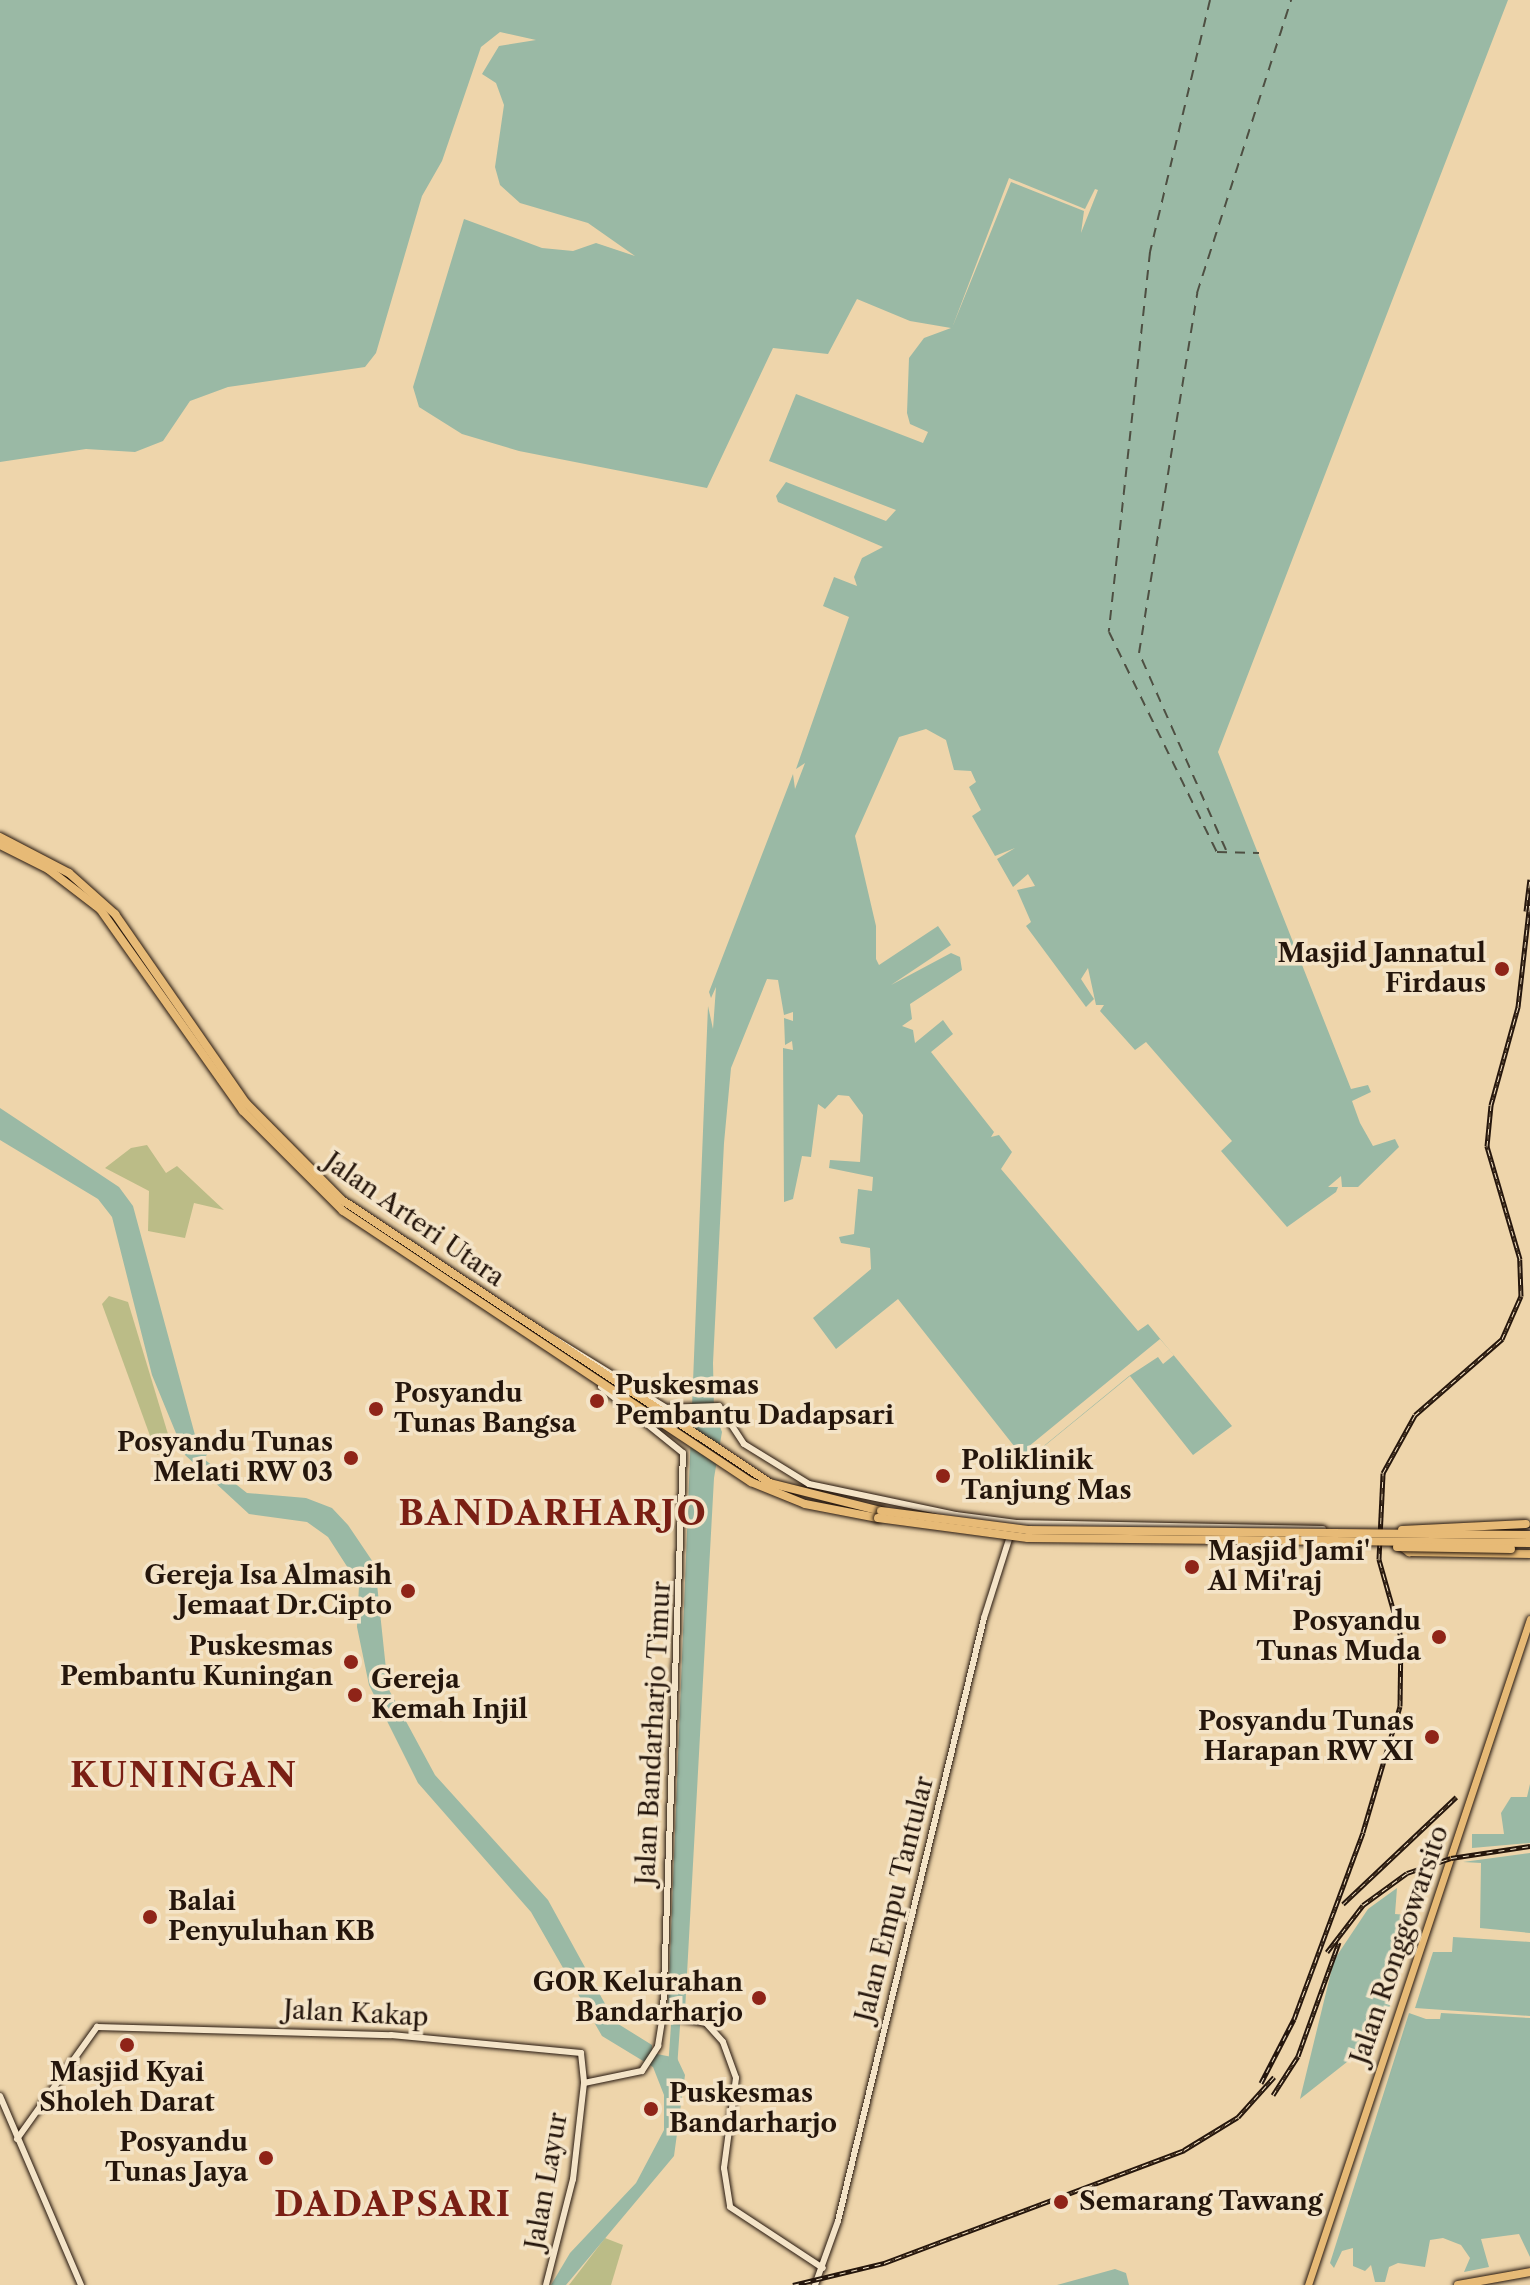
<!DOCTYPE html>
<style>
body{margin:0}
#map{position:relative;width:1530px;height:2285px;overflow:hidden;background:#eed5ab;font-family:"Libre Caslon Text",serif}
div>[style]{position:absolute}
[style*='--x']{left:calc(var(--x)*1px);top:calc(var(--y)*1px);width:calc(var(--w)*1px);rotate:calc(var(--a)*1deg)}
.green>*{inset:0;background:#bbbc87}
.water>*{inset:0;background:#9ab9a5}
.pier>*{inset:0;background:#eed5ab}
.river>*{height:9px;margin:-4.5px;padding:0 4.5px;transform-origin:4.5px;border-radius:4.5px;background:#9ab9a5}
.ferry>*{height:2px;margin-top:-1px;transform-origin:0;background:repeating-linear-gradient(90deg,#4e4f42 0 10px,transparent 0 18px)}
.roads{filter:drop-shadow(0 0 2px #25160c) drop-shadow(0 0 2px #25160c)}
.secondary>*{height:6px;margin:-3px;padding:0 3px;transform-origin:3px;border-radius:3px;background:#f4e4c8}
.primary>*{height:7px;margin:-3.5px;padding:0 3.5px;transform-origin:3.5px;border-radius:3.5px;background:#e7ba76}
.highway>*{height:8px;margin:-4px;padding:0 4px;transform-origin:4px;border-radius:4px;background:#e7ba76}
.rail>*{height:5px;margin-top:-2.5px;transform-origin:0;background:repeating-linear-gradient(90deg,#f4e4c8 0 6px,#25160c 0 12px);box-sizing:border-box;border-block:2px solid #25160c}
.bridges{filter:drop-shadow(0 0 2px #25160c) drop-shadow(0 0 2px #25160c)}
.highway-bridge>*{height:8px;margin:-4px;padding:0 4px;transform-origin:4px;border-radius:4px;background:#e7ba76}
.dots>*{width:22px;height:22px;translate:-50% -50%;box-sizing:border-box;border:4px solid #f4e4c8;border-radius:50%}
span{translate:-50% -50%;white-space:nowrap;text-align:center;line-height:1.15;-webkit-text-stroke:7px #f4e4c8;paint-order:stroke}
.poi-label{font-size:26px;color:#25160c;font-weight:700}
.right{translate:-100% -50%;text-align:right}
.left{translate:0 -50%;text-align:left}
.street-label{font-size:26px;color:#25160c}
.district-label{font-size:34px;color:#7a1f14;font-weight:700;letter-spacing:2px}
</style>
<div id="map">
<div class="green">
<i style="clip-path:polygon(147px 1145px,166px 1173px,177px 1166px,224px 1210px,194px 1203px,185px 1238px,148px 1231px,149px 1191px,105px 1168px,131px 1148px)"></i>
<i style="clip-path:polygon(109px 1296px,128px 1302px,171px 1444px,172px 1449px,157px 1455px,102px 1304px)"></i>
<i style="clip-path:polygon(605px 2238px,623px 2245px,611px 2285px,569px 2285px)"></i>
</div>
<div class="water">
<i style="clip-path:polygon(0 0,1508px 0,1218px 752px,1351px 1089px,1368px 1085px,1371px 1092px,1352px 1101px,1360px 1123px,1373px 1146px,1395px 1139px,1399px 1147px,1358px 1187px,1342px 1187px,1341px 1176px,1328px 1187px,1338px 1187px,1336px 1192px,1287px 1227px,1221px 1151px,1232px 1141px,1146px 1042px,1135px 1050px,1100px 1011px,1104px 1005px,1096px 1005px,1088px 968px,1081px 979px,1094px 999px,1086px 1007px,1026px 926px,1031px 922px,1017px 890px,1035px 886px,1028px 874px,1013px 887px,997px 859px,1015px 848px,995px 856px,972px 816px,981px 810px,969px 787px,976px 782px,971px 771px,954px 770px,946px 740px,926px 729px,899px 737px,855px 836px,876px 926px,876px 959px,879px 965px,938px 926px,951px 945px,891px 985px,951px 953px,960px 957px,962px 970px,910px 1004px,912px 1019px,902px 1026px,913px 1030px,915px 1043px,943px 1020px,953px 1034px,931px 1052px,994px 1132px,991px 1137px,999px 1135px,1012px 1152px,1001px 1169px,1138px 1331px,1148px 1324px,1232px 1426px,1193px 1455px,1130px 1376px,1026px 1461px,898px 1299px,836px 1349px,813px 1318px,871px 1269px,870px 1248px,841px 1243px,839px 1237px,854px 1234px,858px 1189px,872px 1191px,873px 1177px,829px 1168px,830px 1160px,860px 1162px,863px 1115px,849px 1096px,838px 1095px,825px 1109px,818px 1104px,811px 1157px,802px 1156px,793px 1199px,784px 1202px,783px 1048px,793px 1050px,792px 1041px,785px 1045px,784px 1018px,793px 1021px,793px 1012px,784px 1015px,778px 980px,767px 979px,731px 1068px,724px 1143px,713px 1363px,714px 1411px,722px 1432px,714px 1478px,685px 2011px,668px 2008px,708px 1006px,713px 1029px,716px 987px,711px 998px,709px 992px,793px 774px,795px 789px,805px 763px,796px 769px,849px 617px,823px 606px,834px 577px,857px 586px,854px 577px,862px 558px,883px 547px,778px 502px,776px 496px,786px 482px,886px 521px,896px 510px,769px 461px,796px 394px,923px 443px,928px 432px,910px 424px,907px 413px,909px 358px,924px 338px,951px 328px,910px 321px,857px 299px,828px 354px,773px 348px,707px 488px,519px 451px,462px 434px,419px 407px,413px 387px,464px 219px,542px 248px,573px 251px,596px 243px,635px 256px,588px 223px,520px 203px,500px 185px,495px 167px,504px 105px,496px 83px,482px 74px,499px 46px,536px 40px,500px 32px,481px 47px,442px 161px,422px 196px,376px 353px,365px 367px,228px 387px,190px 401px,163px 441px,135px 452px,86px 449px,0 462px)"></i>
<i style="clip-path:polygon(0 1108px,119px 1187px,133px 1206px,195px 1435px,208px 1453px,204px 1459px,247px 1493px,306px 1498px,332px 1508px,348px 1525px,375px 1565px,388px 1688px,435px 1775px,548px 1900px,615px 2022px,652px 2045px,652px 2053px,677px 2058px,685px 2075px,674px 2156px,566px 2285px,551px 2285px,570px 2253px,636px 2183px,664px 2130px,664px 2095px,653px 2067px,602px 2036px,531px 1912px,418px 1783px,369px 1685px,357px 1627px,359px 1585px,328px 1537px,307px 1522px,249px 1514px,185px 1455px,152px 1375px,112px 1217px,98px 1199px,0 1140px)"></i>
<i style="clip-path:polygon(1530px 1784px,1530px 1843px,1472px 1848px,1472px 1834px,1504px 1834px,1501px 1813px,1511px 1797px,1527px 1797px)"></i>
<i style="clip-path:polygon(1530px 1853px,1530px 1933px,1480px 1928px,1481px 1863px,1463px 1862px)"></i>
<i style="clip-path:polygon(1397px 1888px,1395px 1914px,1419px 1916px,1380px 2036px,1300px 2099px,1334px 1960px,1368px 1909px)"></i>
<i style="clip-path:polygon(1453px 1937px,1530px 1942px,1530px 2016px,1415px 2008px,1433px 1952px,1452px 1952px)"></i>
<i style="clip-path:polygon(1409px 2013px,1426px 2019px,1440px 2019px,1441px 2013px,1530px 2018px,1530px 2257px,1519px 2234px,1481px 2239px,1489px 2267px,1464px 2272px,1470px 2258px,1461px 2245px,1443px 2238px,1430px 2240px,1425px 2267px,1398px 2263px,1389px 2267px,1385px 2282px,1375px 2282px,1371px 2265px,1365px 2271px,1353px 2266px,1353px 2248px,1342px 2251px,1334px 2268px,1330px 2263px)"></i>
<i style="clip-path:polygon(1115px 2269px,1126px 2273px,1129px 2285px,1057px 2285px)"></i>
</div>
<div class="pier">
<i style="clip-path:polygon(1009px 178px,1085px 209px,1095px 189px,1098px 190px,1081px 233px,1084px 211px,1011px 182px,952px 328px)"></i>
<i style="clip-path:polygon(1160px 1339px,1174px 1355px,1163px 1364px,1158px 1357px,1129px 1376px,1034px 1454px,1028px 1447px)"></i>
</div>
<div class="river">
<i style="--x:672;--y:2068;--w:57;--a:-86"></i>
</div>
<div class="ferry">
<i style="--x:1210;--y:0;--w:259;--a:103.4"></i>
<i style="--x:1150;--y:252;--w:382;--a:96.2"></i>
<i style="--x:1109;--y:632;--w:245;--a:63.9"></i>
<i style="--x:1217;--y:852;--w:42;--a:1.4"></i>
<i style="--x:1226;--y:850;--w:215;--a:-113.8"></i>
<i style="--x:1139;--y:653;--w:365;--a:-80.8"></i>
<i style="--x:1197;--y:293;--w:308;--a:-72.2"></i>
</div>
<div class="roads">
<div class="secondary">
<i style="--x:511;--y:1312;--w:181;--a:31.7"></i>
<i style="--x:601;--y:1387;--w:105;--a:38.8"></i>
<i style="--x:683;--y:1453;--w:562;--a:92.04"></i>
<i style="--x:663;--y:1408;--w:56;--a:-2"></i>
<i style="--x:719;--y:1406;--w:45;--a:56.7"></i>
<i style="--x:744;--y:1444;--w:76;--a:31.6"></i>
<i style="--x:809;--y:1484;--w:150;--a:11.9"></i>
<i style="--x:956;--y:1515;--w:61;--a:7.6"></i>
<i style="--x:1016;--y:1523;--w:307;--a:1.1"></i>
<i style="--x:1478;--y:1530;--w:52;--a:1.1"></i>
<i style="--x:584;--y:2083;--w:59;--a:-11.7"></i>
<i style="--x:642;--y:2071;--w:30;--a:-57"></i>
<i style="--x:658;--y:2046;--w:31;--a:-81"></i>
<i style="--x:663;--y:2015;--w:44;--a:10.5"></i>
<i style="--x:706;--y:2023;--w:25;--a:48"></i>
<i style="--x:723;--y:2042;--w:38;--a:70"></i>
<i style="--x:736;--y:2078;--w:91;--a:97.6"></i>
<i style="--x:724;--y:2168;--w:39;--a:81"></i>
<i style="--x:730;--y:2207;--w:111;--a:33.3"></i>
<i style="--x:0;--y:2096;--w:206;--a:66.8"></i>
<i style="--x:17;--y:2139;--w:138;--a:-54.5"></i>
<i style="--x:97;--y:2027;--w:294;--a:1.6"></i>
<i style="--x:391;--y:2035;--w:191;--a:5.4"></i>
<i style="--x:581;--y:2053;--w:30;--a:84"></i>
<i style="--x:584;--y:2083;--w:97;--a:96.5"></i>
<i style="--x:573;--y:2179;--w:109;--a:104.3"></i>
<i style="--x:815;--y:2285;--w:68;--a:-70.2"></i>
<i style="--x:838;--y:2221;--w:620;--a:-76.39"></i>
<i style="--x:984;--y:1618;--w:89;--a:-72.4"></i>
</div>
<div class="primary">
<i style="--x:1308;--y:2285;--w:702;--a:-71.57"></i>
</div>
<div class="highway">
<i style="--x:0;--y:837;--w:78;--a:27.6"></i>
<i style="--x:69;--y:873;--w:62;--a:41.7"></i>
<i style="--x:115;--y:914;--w:230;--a:55.3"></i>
<i style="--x:246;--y:1103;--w:136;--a:45.3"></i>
<i style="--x:342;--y:1200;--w:513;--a:33.47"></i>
<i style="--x:770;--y:1483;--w:114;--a:14.2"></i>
<i style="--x:0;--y:845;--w:54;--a:26.6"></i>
<i style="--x:48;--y:869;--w:66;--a:37.6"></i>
<i style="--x:100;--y:909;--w:247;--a:54.7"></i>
<i style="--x:243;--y:1111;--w:141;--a:45"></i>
<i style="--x:343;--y:1211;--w:490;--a:33.6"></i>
<i style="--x:751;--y:1482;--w:58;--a:22.2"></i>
<i style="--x:805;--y:1504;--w:74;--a:10.9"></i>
<i style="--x:1398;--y:1544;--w:14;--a:36"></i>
<i style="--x:1409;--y:1552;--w:121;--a:0.9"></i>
<i style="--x:1458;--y:2285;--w:73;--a:-10.2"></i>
</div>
</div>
<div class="rail">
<i style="--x:1526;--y:911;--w:32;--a:-83"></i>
<i style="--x:1343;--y:1904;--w:156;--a:-43.4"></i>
<i style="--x:1327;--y:1952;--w:59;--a:-52.5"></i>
<i style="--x:1363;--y:1905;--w:54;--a:-36"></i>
<i style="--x:1407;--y:1873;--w:46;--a:-18.8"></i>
<i style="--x:1451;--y:1858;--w:80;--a:-8.6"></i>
<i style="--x:1261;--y:2083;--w:72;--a:-62.7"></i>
<i style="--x:1294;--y:2019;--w:199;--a:-69.7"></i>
<i style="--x:1363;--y:1832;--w:131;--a:-73.6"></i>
<i style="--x:1400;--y:1706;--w:69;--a:-89.2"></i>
<i style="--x:1401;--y:1637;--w:81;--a:-105.8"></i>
<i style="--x:1379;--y:1559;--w:86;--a:-87.3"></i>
<i style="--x:1383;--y:1473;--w:66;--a:-61.1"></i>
<i style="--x:1415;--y:1415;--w:116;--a:-41.1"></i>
<i style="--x:1502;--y:1339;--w:47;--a:-66.2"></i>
<i style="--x:1521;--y:1296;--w:37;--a:-92"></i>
<i style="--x:1520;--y:1259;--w:118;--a:-106.3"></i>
<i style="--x:1487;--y:1146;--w:41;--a:-84.4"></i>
<i style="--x:1491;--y:1105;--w:102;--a:-74.6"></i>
<i style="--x:1518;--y:1007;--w:107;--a:-83.5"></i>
<i style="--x:1273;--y:2095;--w:46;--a:-57.3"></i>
<i style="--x:1298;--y:2056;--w:121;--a:-70.2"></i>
<i style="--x:793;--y:2285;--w:94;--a:-13.6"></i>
<i style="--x:884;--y:2263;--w:321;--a:-20.6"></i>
<i style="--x:1184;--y:2150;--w:63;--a:-31.4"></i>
<i style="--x:1238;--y:2117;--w:54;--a:-48"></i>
</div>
<div class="bridges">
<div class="highway-bridge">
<i style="--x:881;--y:1511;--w:148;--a:7.4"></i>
<i style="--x:1028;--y:1530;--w:502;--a:0.57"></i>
<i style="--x:878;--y:1518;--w:151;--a:7.6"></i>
<i style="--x:1028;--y:1538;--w:502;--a:0.57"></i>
<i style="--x:1402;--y:1530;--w:124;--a:-2.8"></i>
<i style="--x:1397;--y:1547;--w:114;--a:1"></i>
</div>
</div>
<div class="dots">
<i style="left:1502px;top:969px;background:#8f2418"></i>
<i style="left:597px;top:1401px;background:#8f2418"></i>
<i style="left:376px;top:1409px;background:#8f2418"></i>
<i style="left:351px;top:1458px;background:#8f2418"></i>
<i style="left:943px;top:1476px;background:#8f2418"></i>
<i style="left:1192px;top:1567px;background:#8f2418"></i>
<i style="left:408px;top:1591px;background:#8f2418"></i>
<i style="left:1439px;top:1637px;background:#8f2418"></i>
<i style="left:351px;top:1662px;background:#8f2418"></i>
<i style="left:355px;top:1695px;background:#8f2418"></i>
<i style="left:1432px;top:1737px;background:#8f2418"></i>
<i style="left:150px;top:1917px;background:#8f2418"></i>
<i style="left:759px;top:1998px;background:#8f2418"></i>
<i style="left:127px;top:2045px;background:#8f2418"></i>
<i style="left:651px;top:2109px;background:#8f2418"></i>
<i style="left:266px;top:2158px;background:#8f2418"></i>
<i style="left:1061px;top:2202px;background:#8f2418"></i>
</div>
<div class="poi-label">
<span class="right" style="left:1486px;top:969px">Masjid Jannatul<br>Firdaus</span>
<span class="left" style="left:615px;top:1401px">Puskesmas<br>Pembantu Dadapsari</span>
<span class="left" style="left:394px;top:1409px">Posyandu<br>Tunas Bangsa</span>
<span class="right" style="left:333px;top:1458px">Posyandu Tunas<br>Melati RW 03</span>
<span class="left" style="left:961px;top:1476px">Poliklinik<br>Tanjung Mas</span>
<span class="left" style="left:1208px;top:1567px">Masjid Jami'<br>Al Mi'raj</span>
<span class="right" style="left:392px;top:1591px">Gereja Isa Almasih<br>Jemaat Dr.Cipto</span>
<span class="right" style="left:1421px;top:1637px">Posyandu<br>Tunas Muda</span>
<span class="right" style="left:333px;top:1662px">Puskesmas<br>Pembantu Kuningan</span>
<span class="left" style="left:371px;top:1695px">Gereja<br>Kemah Injil</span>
<span class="right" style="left:1414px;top:1737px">Posyandu Tunas<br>Harapan RW XI</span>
<span class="left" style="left:168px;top:1917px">Balai<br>Penyuluhan KB</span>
<span class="right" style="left:743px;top:1998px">GOR Kelurahan<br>Bandarharjo</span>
<span style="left:127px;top:2088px">Masjid Kyai<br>Sholeh Darat</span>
<span class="left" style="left:669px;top:2109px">Puskesmas<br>Bandarharjo</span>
<span class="right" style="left:248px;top:2158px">Posyandu<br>Tunas Jaya</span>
<span class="left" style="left:1079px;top:2202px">Semarang Tawang</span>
</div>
<div class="street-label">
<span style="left:414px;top:1220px;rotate:35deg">Jalan Arteri Utara</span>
<span style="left:654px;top:1733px;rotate:-87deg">Jalan Bandarharjo Timur</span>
<span style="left:895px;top:1899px;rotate:-76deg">Jalan Empu Tantular</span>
<span style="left:1400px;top:1945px;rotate:-71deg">Jalan Ronggowarsito</span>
<span style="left:356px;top:2014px;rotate:3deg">Jalan Kakap</span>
<span style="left:547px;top:2181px;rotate:-80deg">Jalan Layur</span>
</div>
<div class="district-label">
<span style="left:553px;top:1514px">BANDARHARJO</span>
<span style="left:184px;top:1776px">KUNINGAN</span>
<span style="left:393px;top:2205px">DADAPSARI</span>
</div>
</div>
